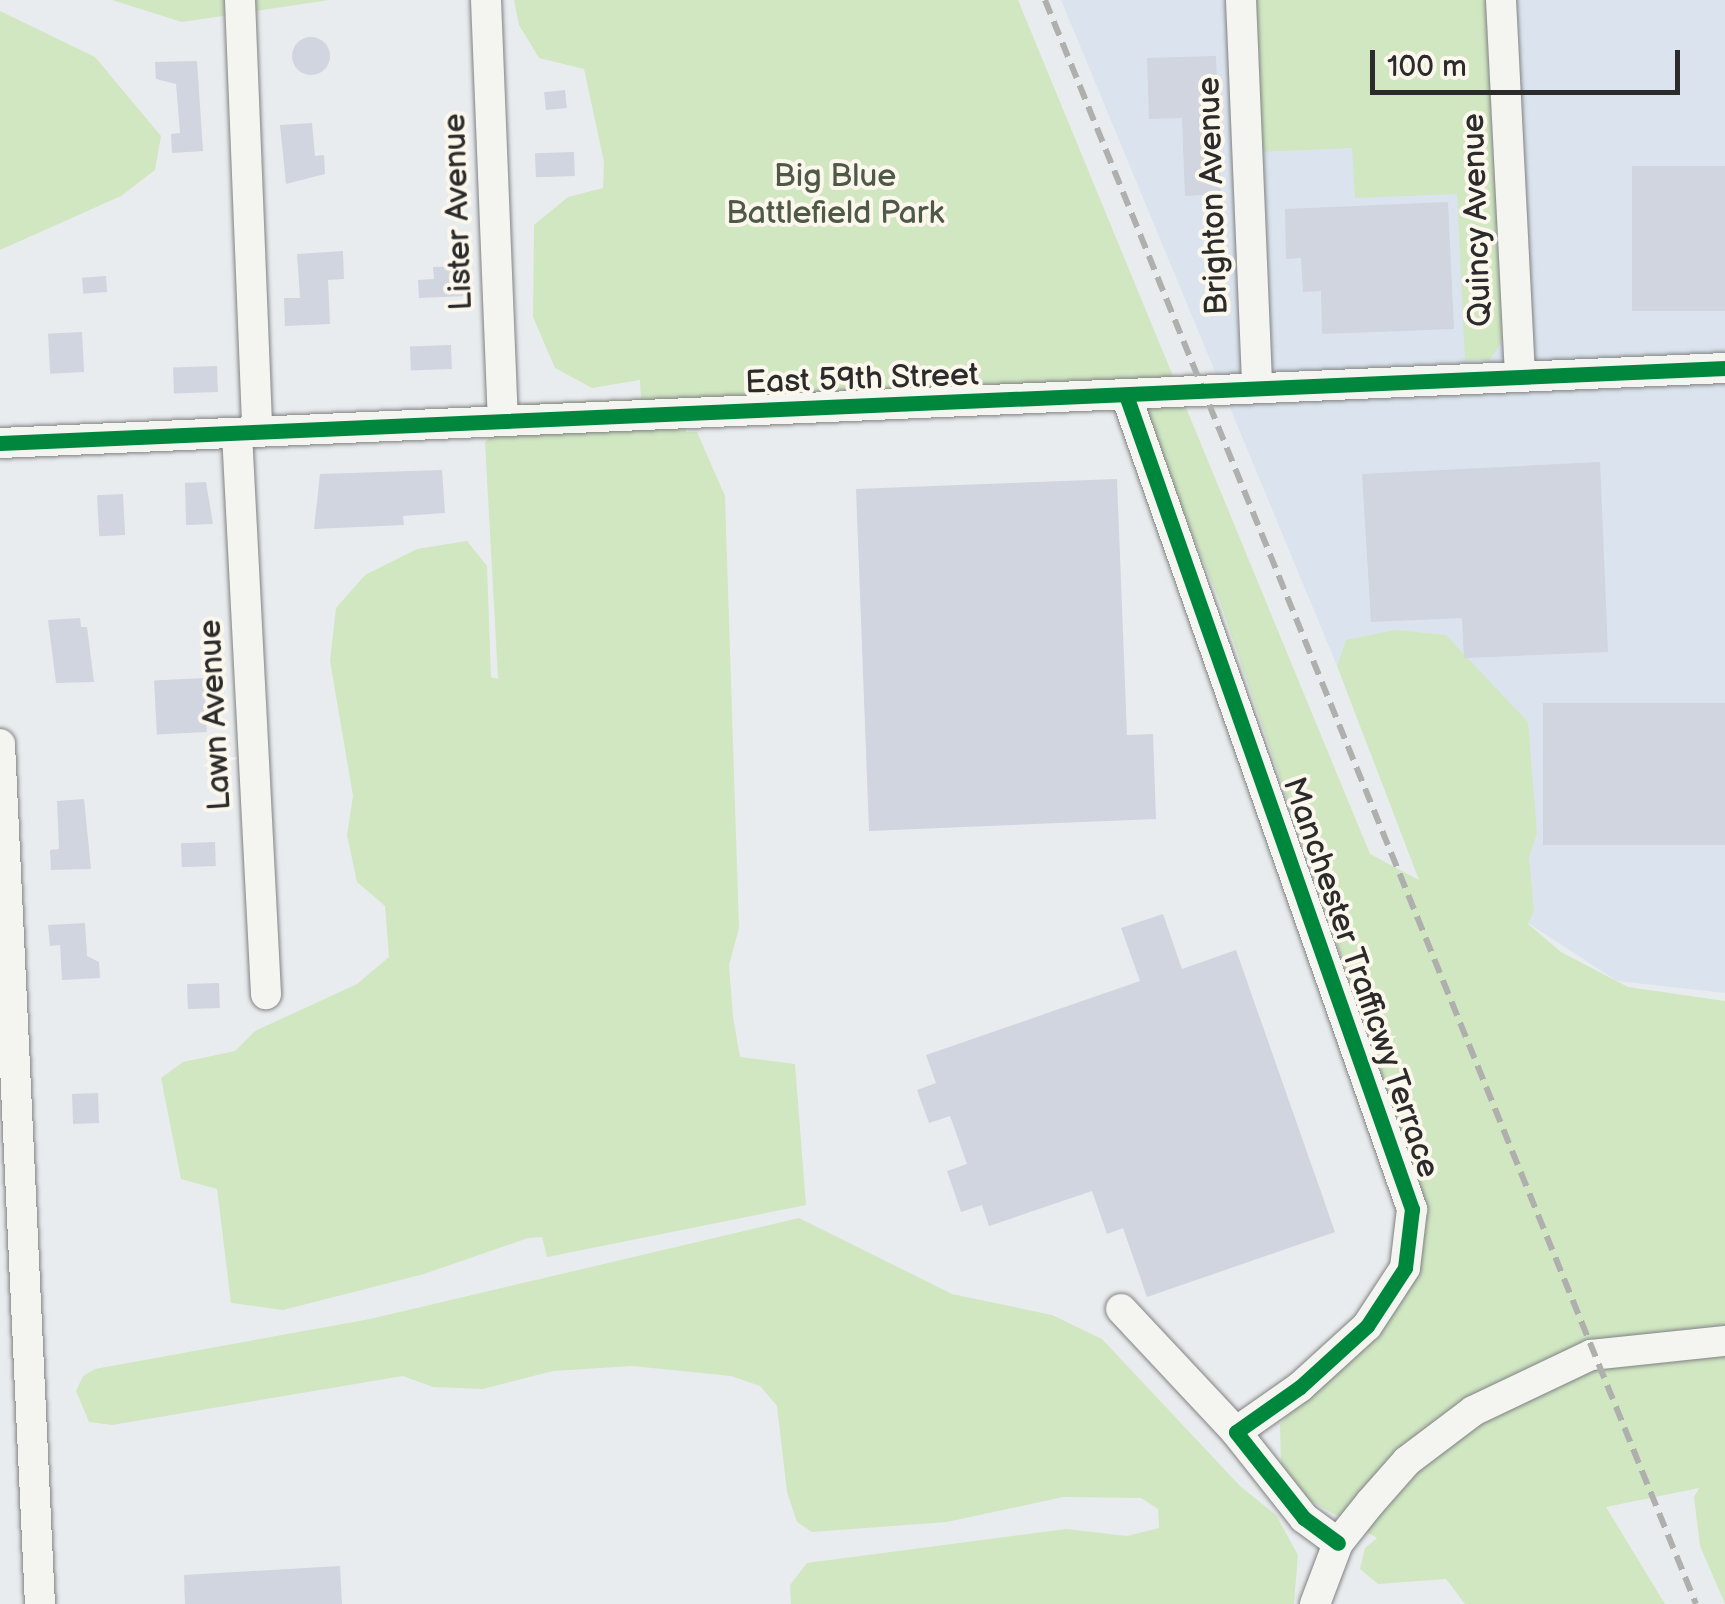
<!DOCTYPE html>
<style>
body{margin:0}
#map{position:relative;width:1725px;height:1604px;overflow:hidden;background:#e9ecee;font-family:"Balsamiq Sans",sans-serif}
div>[style]{position:absolute}
[style*='--x']{left:calc(var(--x)*1px);top:calc(var(--y)*1px);width:calc(var(--w)*1px);rotate:calc(var(--a)*1deg)}
.built>*{inset:0;background:#dbe4ee}
.green>*{inset:0;background:#d0e7c2}
.building>*{inset:0;background:#d0d5df;transform-origin:0 0}
.round{border-radius:50%}
.roads{filter:drop-shadow(0 0 2px #808283) drop-shadow(0 0 2px #808283)}
.minor>*{height:30px;margin:-15px;padding:0 15px;transform-origin:15px;border-radius:15px;background:#f4f4f1}
.rail>*{height:6px;margin-top:-3px;transform-origin:0;background:repeating-linear-gradient(90deg,#afafad 0 15px,transparent 0 23px)}
.cycleway>*{height:15px;margin:-7.5px;padding:0 7.5px;transform-origin:7.5px;border-radius:7.5px;background:#00873e}
span{translate:-50% -50%;white-space:nowrap;text-align:center;line-height:1.15;-webkit-text-stroke:8px #fbf7ec;paint-order:stroke}
.park-label{font-size:32px;color:#4f5948}
.street-label{font-size:32px;color:#2b2b2b}
.scale{position:absolute;left:1370px;top:50px;width:310px;height:45px;box-sizing:border-box;border:5px solid #2b2b2b;border-top:0;padding-left:12px;font-size:30px;line-height:35px;white-space:nowrap;color:#2b2b2b;-webkit-text-stroke:8px #fbf7ec;paint-order:stroke}
</style>
<div id="map">
<div class="built">
<i style="clip-path:polygon(1061px 0,1725px 0,1725px 993px,1617px 981px,1528px 923px,1529px 857px,1537px 834px,1346px 640px,1337px 666px)"></i>
</div>
<div class="green">
<i style="clip-path:polygon(112px 0,329px 0,182px 22px)"></i>
<i style="clip-path:polygon(514px 0,1018px 0,1370px 854px,1419px 880px,1337px 666px,1346px 640px,1395px 630px,1446px 635px,1528px 722px,1537px 834px,1529px 857px,1534px 911px,1528px 924px,1561px 952px,1628px 987px,1725px 1001px,1725px 1604px,1700px 1546px,1694px 1497px,1699px 1488px,1606px 1507px,1665px 1604px,1465px 1604px,1446px 1579px,1378px 1584px,1360px 1569px,1365px 1548px,1377px 1538px,1305px 1498px,1281px 1464px,1280px 1425px,1295px 1405px,1376px 1333px,1419px 1184px,1220px 602px,1129px 381px,684px 400px,686px 432px,697px 432px,725px 496px,739px 928px,729px 965px,733px 1017px,740px 1057px,795px 1064px,806px 1205px,547px 1257px,542px 1237px,528px 1238px,424px 1274px,283px 1310px,231px 1303px,217px 1189px,181px 1179px,161px 1078px,183px 1062px,235px 1051px,255px 1031px,357px 984px,389px 957px,385px 906px,357px 882px,347px 835px,353px 796px,330px 661px,336px 608px,365px 575px,417px 549px,467px 541px,487px 566px,491px 677px,498px 679px,485px 442px,525px 403px,641px 399px,640px 380px,592px 388px,555px 368px,533px 317px,534px 225px,568px 197px,603px 188px,604px 162px,584px 69px,539px 58px,519px 25px)"></i>
<i style="clip-path:polygon(1254px 0,1492px 0,1508px 330px,1490px 360px,1465px 361px,1457px 194px,1355px 198px,1352px 148px,1261px 152px)"></i>
<i style="clip-path:polygon(0 11px,95px 57px,161px 136px,155px 170px,121px 196px,0 250px)"></i>
<i style="clip-path:polygon(799px 1218px,952px 1294px,1052px 1315px,1102px 1339px,1240px 1486px,1276px 1515px,1298px 1555px,1294px 1604px,791px 1604px,790px 1585px,807px 1563px,1066px 1529px,1127px 1536px,1159px 1528px,1158px 1509px,1141px 1498px,1063px 1497px,947px 1522px,812px 1532px,797px 1522px,787px 1492px,777px 1406px,760px 1386px,731px 1376px,632px 1366px,553px 1371px,483px 1389px,433px 1387px,403px 1376px,112px 1425px,89px 1422px,76px 1391px,83px 1376px,95px 1369px,370px 1319px)"></i>
</div>
<div class="building">
<i class="round" style="left:292px;top:37px;width:38px;height:38px"></i>
<i style="clip-path:polygon(1216px 56px,1221px 194px,1185px 196px,1182px 118px,1149px 119px,1147px 58px)"></i>
<i style="clip-path:polygon(197px 61px,203px 151px,172px 153px,171px 134px,180px 133px,176px 84px,156px 79px,155px 62px)"></i>
<i style="left:565px;top:90px;width:18px;height:21px;rotate:84deg"></i>
<i style="clip-path:polygon(312px 123px,315px 156px,324px 155px,325px 174px,286px 184px,280px 125px)"></i>
<i style="left:574px;top:152px;width:24px;height:39px;rotate:88deg"></i>
<i style="left:1725px;top:166px;width:145px;height:93px;rotate:90deg"></i>
<i style="clip-path:polygon(1448px 202px,1454px 329px,1322px 334px,1321px 291px,1303px 292px,1301px 258px,1286px 259px,1285px 209px)"></i>
<i style="clip-path:polygon(343px 251px,344px 279px,328px 280px,330px 324px,285px 326px,284px 298px,300px 298px,297px 254px)"></i>
<i style="clip-path:polygon(465px 266px,467px 296px,419px 298px,418px 280px,434px 279px,433px 267px)"></i>
<i style="left:106px;top:276px;width:16px;height:24px;rotate:86deg"></i>
<i style="left:82px;top:332px;width:40px;height:34px;rotate:87deg"></i>
<i style="left:451px;top:345px;width:24px;height:41px;rotate:88deg"></i>
<i style="left:217px;top:366px;width:26px;height:44px;rotate:88deg"></i>
<i style="clip-path:polygon(1600px 462px,1608px 652px,1464px 658px,1462px 618px,1371px 622px,1362px 474px)"></i>
<i style="clip-path:polygon(442px 470px,445px 513px,403px 516px,404px 525px,314px 529px,320px 474px)"></i>
<i style="clip-path:polygon(1117px 479px,1127px 735px,1153px 734px,1156px 819px,869px 831px,856px 489px)"></i>
<i style="clip-path:polygon(206px 482px,213px 524px,186px 525px,185px 483px)"></i>
<i style="left:123px;top:494px;width:41px;height:26px;rotate:87deg"></i>
<i style="clip-path:polygon(80px 618px,81px 627px,87px 627px,94px 682px,56px 683px,48px 620px)"></i>
<i style="left:204px;top:678px;width:54px;height:50px;rotate:87deg"></i>
<i style="left:1725px;top:703px;width:142px;height:182px;rotate:90deg"></i>
<i style="clip-path:polygon(84px 799px,91px 869px,51px 870px,50px 850px,59px 849px,57px 801px)"></i>
<i style="left:215px;top:842px;width:24px;height:34px;rotate:88deg"></i>
<i style="clip-path:polygon(1163px 914px,1182px 969px,1236px 950px,1335px 1232px,1147px 1297px,1123px 1228px,1107px 1234px,1092px 1191px,989px 1226px,982px 1205px,961px 1212px,947px 1171px,967px 1164px,950px 1116px,929px 1123px,917px 1090px,936px 1083px,926px 1055px,1140px 981px,1121px 928px)"></i>
<i style="clip-path:polygon(85px 923px,87px 956px,99px 962px,100px 978px,62px 980px,60px 945px,50px 946px,48px 925px)"></i>
<i style="left:219px;top:983px;width:25px;height:32px;rotate:88deg"></i>
<i style="left:98px;top:1093px;width:30px;height:26px;rotate:88deg"></i>
<i style="clip-path:polygon(340px 1566px,342px 1604px,185px 1604px,184px 1575px)"></i>
</div>
<div class="roads">
<div class="minor">
<i style="--x:240;--y:0;--w:432;--a:87.7"></i>
<i style="--x:486;--y:0;--w:421;--a:87.7"></i>
<i style="--x:1241;--y:0;--w:388;--a:87.6"></i>
<i style="--x:1501;--y:0;--w:377;--a:87.1"></i>
<i style="--x:1127;--y:398;--w:860;--a:70.64"></i>
<i style="--x:1412;--y:1209;--w:59;--a:96.8"></i>
<i style="--x:1405;--y:1268;--w:69;--a:123.2"></i>
<i style="--x:1367;--y:1326;--w:91;--a:137.7"></i>
<i style="--x:1300;--y:1387;--w:78;--a:144.9"></i>
<i style="--x:1236;--y:1432;--w:110;--a:51.7"></i>
<i style="--x:1304;--y:1518;--w:42;--a:36.3"></i>
<i style="--x:237;--y:433;--w:562;--a:87.04"></i>
<i style="--x:0;--y:443;--w:1727;--a:-2.49"></i>
<i style="--x:0;--y:744;--w:861;--a:87.34"></i>
<i style="--x:1121;--y:1309;--w:168;--a:46.9"></i>
<i style="--x:1315;--y:1604;--w:65;--a:-69.3"></i>
<i style="--x:1338;--y:1543;--w:51;--a:-51.3"></i>
<i style="--x:1370;--y:1503;--w:56;--a:-48.6"></i>
<i style="--x:1407;--y:1461;--w:83;--a:-37.1"></i>
<i style="--x:1473;--y:1411;--w:131;--a:-25.4"></i>
<i style="--x:1591;--y:1355;--w:135;--a:-6"></i>
</div>
</div>
<div class="rail">
<i style="--x:1045;--y:0;--w:1731;--a:67.91"></i>
</div>
<div class="cycleway">
<i style="--x:1127;--y:398;--w:860;--a:70.64"></i>
<i style="--x:1412;--y:1209;--w:59;--a:96.8"></i>
<i style="--x:1405;--y:1268;--w:69;--a:123.2"></i>
<i style="--x:1367;--y:1326;--w:91;--a:137.7"></i>
<i style="--x:1300;--y:1387;--w:78;--a:144.9"></i>
<i style="--x:1236;--y:1432;--w:110;--a:51.7"></i>
<i style="--x:1304;--y:1518;--w:42;--a:36.3"></i>
<i style="--x:0;--y:443;--w:1727;--a:-2.49"></i>
</div>
<div class="park-label">
<span style="left:835px;top:196px">Big Blue<br>Battlefield Park</span>
</div>
<div class="street-label">
<span style="left:1214px;top:196px;rotate:-92deg">Brighton Avenue</span>
<span style="left:459px;top:212px;rotate:-92deg">Lister Avenue</span>
<span style="left:1478px;top:220px;rotate:-92deg">Quincy Avenue</span>
<span style="left:862px;top:380px;rotate:-2deg">East 59th Street</span>
<span style="left:216px;top:715px;rotate:-93deg">Lawn Avenue</span>
<span style="left:1360px;top:978px;rotate:71deg">Manchester Trafficwy Terrace</span>
</div>
<div class="scale">100 m</div>
</div>
